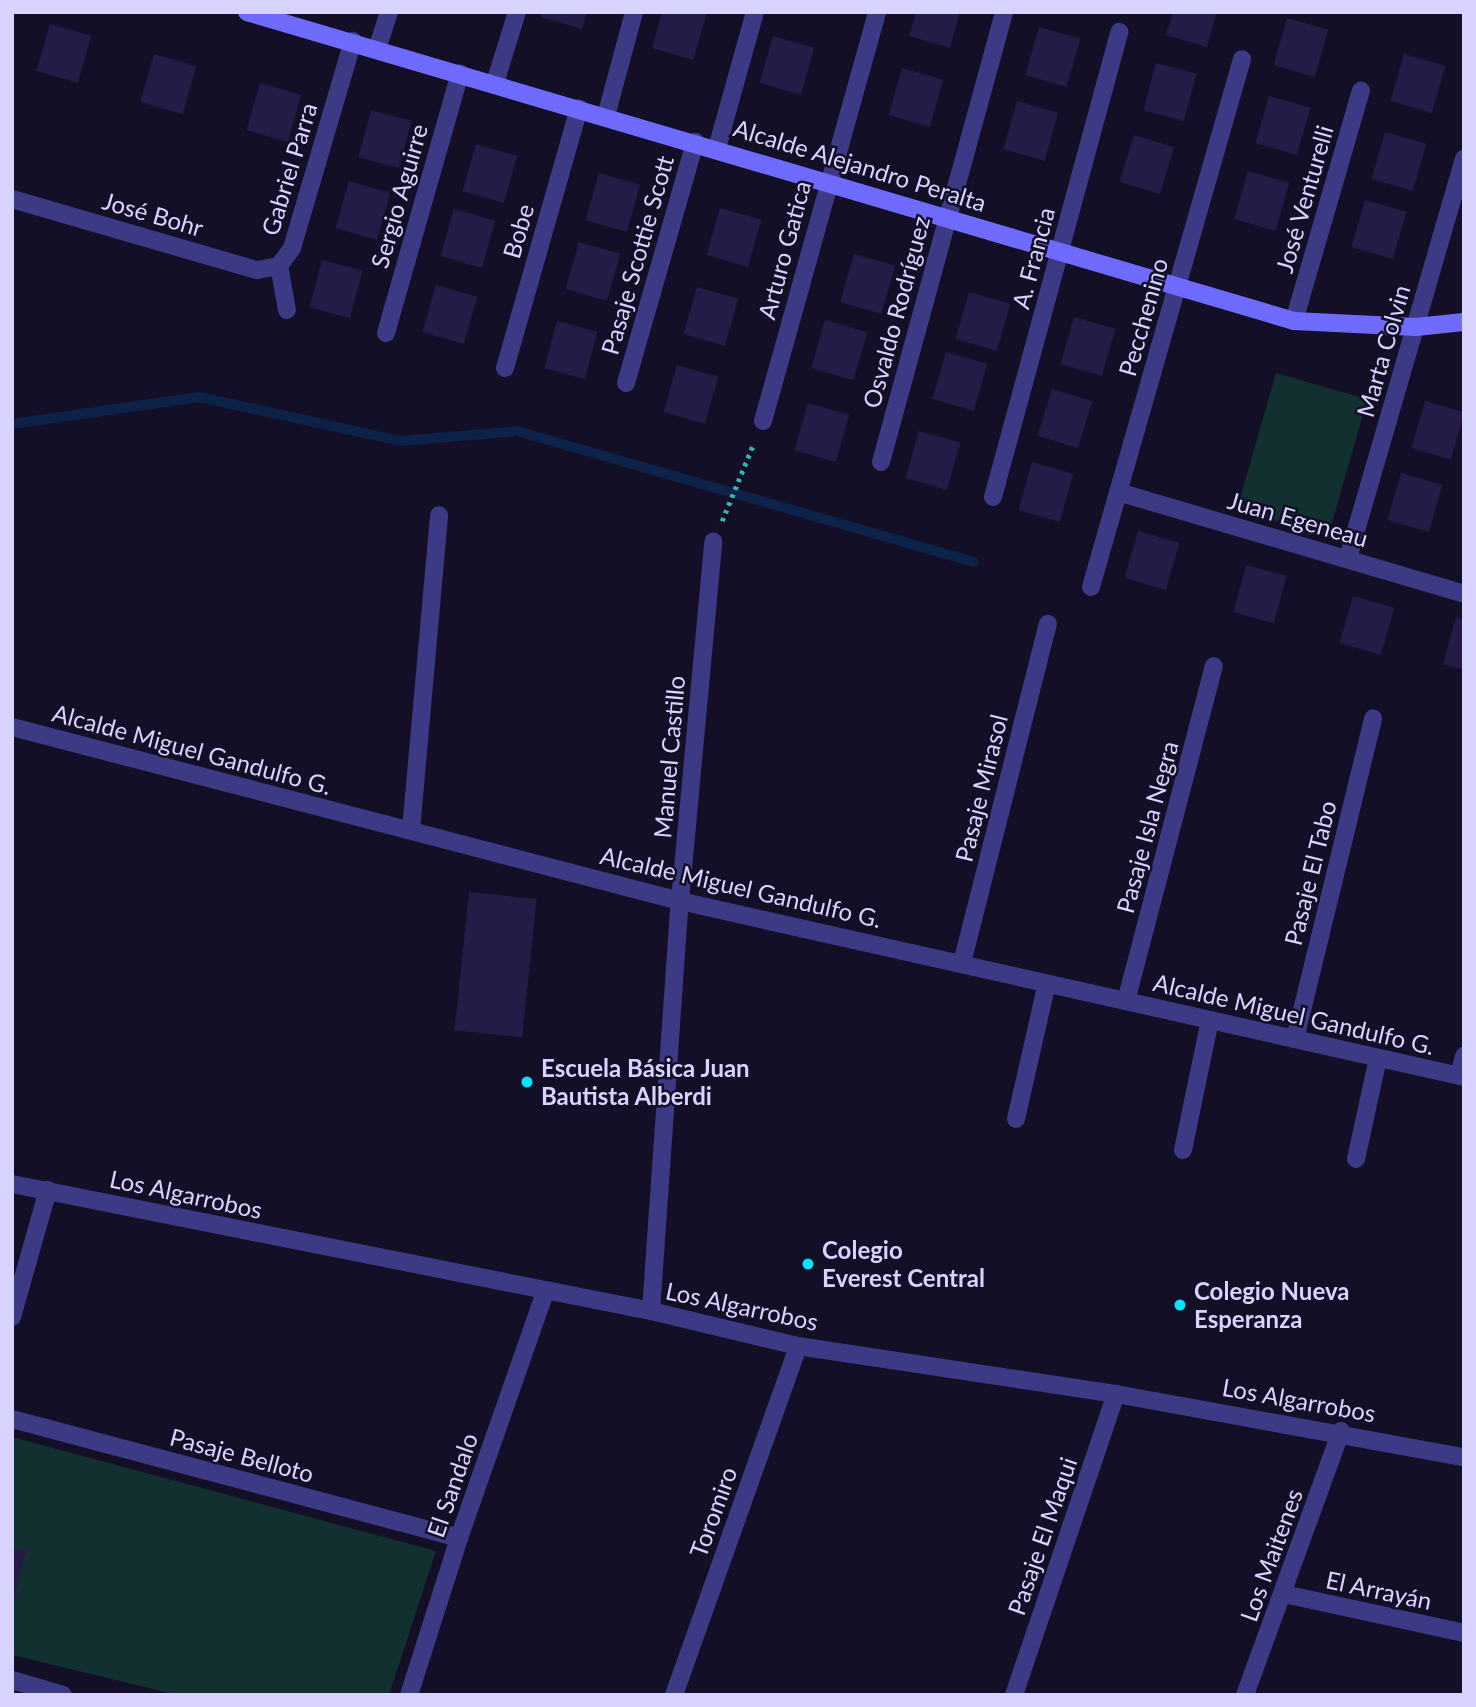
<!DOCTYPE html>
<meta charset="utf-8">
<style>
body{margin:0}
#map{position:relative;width:1476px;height:1707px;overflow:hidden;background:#130f26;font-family:Lato,sans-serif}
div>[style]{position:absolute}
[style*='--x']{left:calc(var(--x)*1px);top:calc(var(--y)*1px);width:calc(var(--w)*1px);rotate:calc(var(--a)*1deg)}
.green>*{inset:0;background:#12302f;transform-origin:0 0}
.stream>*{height:10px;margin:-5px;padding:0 5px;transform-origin:5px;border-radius:5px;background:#0c2248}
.building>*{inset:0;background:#241b47;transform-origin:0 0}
.path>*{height:4.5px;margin-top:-2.25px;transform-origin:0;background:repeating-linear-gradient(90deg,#2fb8b0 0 3.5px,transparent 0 8.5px)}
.lane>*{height:18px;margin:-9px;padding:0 9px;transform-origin:9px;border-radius:9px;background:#3d3a85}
.street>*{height:18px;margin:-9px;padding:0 9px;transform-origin:9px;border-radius:9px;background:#3d3a85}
.secondary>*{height:18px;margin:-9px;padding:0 9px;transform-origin:9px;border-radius:9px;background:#6f6bff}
.dots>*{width:19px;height:19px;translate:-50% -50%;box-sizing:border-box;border:4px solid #130f26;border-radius:50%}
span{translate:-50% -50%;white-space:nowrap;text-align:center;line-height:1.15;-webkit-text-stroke:5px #130f26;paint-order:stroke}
.street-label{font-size:24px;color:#d9d4ff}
.poi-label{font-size:24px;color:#d9d4ff;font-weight:700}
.left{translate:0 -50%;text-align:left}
.frame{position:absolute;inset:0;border:14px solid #d9d4ff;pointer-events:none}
</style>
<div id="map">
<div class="green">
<i style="left:1276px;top:373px;width:95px;height:142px;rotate:16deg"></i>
<i style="clip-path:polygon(12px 1437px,436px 1551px,389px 1695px,178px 1695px,12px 1655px)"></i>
</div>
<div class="stream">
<i style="--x:12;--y:424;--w:189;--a:-8.2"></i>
<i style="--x:199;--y:397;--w:207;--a:12.3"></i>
<i style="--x:401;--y:441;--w:116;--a:-4.9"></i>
<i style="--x:517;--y:431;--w:475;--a:16"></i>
</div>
<div class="building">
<i style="clip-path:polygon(542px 12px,587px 12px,582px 29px,541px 17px)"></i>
<i style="clip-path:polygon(662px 12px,707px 13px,693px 60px,652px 48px)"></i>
<i style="clip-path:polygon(916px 12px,960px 12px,950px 48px,909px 36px)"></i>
<i style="clip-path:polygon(1173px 12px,1217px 12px,1207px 47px,1166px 35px)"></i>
<i style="left:1287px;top:18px;width:43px;height:49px;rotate:16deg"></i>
<i style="left:50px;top:24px;width:43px;height:49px;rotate:16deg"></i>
<i style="left:1039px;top:27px;width:43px;height:50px;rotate:16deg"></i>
<i style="left:773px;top:36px;width:43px;height:49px;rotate:16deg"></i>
<i style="left:154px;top:54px;width:44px;height:50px;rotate:16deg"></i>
<i style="left:1404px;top:54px;width:43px;height:49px;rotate:16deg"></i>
<i style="left:1156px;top:63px;width:42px;height:49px;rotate:15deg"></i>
<i style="left:902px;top:68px;width:43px;height:49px;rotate:16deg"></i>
<i style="left:260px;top:83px;width:43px;height:49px;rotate:16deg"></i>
<i style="left:1269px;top:96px;width:43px;height:49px;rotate:16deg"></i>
<i style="left:1017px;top:101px;width:43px;height:50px;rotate:16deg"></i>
<i style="left:371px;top:110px;width:42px;height:49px;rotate:15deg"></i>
<i style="left:1385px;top:132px;width:43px;height:49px;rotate:16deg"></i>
<i style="left:1134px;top:135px;width:42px;height:49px;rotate:17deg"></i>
<i style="left:476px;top:144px;width:43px;height:49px;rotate:16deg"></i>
<i style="left:1248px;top:171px;width:43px;height:50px;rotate:16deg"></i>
<i style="left:599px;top:173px;width:43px;height:49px;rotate:16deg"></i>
<i style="left:349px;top:181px;width:43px;height:49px;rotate:16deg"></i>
<i style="left:1365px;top:200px;width:43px;height:49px;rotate:16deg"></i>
<i style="left:720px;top:208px;width:43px;height:49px;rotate:16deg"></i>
<i style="left:454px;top:209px;width:43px;height:49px;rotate:16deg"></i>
<i style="left:579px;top:242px;width:43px;height:49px;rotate:16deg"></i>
<i style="left:854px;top:254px;width:43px;height:50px;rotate:16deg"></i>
<i style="left:322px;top:260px;width:42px;height:49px;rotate:15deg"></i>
<i style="left:436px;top:285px;width:43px;height:49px;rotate:16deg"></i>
<i style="left:697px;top:287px;width:43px;height:49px;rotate:16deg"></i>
<i style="left:969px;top:292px;width:43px;height:49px;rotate:16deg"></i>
<i style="left:1074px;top:317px;width:43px;height:49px;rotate:16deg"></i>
<i style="left:825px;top:320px;width:44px;height:50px;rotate:16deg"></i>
<i style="left:557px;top:321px;width:42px;height:49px;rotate:15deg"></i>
<i style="left:946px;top:352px;width:43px;height:49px;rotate:16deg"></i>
<i style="left:677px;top:365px;width:43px;height:49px;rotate:16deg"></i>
<i style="left:1052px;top:389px;width:42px;height:49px;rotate:17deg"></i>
<i style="left:1425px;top:401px;width:41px;height:49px;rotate:16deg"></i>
<i style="left:808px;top:403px;width:43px;height:49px;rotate:16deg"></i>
<i style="left:919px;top:431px;width:43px;height:49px;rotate:16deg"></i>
<i style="left:1032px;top:462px;width:43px;height:50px;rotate:16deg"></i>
<i style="left:1401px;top:473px;width:43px;height:49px;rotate:16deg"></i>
<i style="left:1138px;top:531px;width:43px;height:49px;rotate:16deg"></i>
<i style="left:1246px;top:565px;width:42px;height:49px;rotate:15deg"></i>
<i style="left:1353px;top:596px;width:43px;height:49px;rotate:16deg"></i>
<i style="clip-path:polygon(1456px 617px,1464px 619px,1464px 670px,1443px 664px)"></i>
<i style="left:469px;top:892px;width:68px;height:139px;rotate:6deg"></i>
<i style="clip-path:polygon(12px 1547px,26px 1551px,13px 1602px,12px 1602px)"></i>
</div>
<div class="path">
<i style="--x:722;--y:521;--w:82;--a:-67.8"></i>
</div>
<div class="lane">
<i style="--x:411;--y:830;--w:316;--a:-84.9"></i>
</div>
<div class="street">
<i style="--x:377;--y:49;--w:39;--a:-72"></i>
<i style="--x:495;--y:83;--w:74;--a:-72.8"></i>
<i style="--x:606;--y:116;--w:108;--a:-74.9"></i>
<i style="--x:717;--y:148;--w:141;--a:-74.4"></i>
<i style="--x:12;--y:199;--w:255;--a:16.2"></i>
<i style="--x:257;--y:270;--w:22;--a:-10"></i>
<i style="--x:287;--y:310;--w:45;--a:-100.3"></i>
<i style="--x:279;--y:266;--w:22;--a:-54"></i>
<i style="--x:292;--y:248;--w:216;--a:-73.6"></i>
<i style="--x:1294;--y:321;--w:240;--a:-73.8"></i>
<i style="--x:386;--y:333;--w:270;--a:-74.1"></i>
<i style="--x:505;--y:368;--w:270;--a:-74.1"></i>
<i style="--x:626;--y:383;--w:251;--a:-74"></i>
<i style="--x:763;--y:421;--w:425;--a:-74.4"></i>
<i style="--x:881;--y:462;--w:467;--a:-74.7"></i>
<i style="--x:1118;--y:492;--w:361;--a:16.4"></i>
<i style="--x:993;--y:497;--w:482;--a:-74.8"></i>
<i style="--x:1348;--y:558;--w:416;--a:-73.8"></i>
<i style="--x:1091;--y:587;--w:549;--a:-74.04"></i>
<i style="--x:12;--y:727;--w:690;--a:14.6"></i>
<i style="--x:680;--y:901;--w:804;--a:12.65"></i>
<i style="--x:962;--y:963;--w:350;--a:-75.8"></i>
<i style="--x:1126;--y:1001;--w:346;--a:-75.3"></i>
<i style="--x:1295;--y:1039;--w:330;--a:-76.3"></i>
<i style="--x:1459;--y:1076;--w:21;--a:-76"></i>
<i style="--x:1016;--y:1119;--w:139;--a:-77.2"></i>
<i style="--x:1183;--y:1150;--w:133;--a:-78.3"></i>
<i style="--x:1356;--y:1159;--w:103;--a:-77.7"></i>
<i style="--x:12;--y:1184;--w:651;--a:11.24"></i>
<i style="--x:651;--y:1311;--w:151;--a:13.4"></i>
<i style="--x:798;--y:1346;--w:322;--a:8.6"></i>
<i style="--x:1116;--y:1394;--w:354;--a:10.3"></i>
<i style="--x:651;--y:1311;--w:411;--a:-86"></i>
<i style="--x:680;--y:901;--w:361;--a:-84.7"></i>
<i style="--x:12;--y:1317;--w:132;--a:-74.2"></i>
<i style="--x:12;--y:1419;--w:463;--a:14.9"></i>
<i style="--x:1284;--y:1594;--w:184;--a:12.2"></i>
<i style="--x:12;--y:1680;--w:53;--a:16.4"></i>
<i style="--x:409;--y:1695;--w:165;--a:-72.3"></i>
<i style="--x:459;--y:1538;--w:260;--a:-70.7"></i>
<i style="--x:674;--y:1695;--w:370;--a:-70.4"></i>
<i style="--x:1014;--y:1695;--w:318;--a:-71.3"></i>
<i style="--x:1245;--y:1695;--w:281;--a:-70"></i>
</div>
<div class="secondary">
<i style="--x:247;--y:12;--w:1092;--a:16.44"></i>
<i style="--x:1294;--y:321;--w:122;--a:2.8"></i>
<i style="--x:1416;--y:327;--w:48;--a:-5.9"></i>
</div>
<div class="dots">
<i style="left:527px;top:1082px;background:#00e5ff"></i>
<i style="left:808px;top:1264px;background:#00e5ff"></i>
<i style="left:1180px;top:1305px;background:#00e5ff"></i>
</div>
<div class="street-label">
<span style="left:860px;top:165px;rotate:17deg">Alcalde Alejandro Peralta</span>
<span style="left:289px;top:169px;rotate:-73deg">Gabriel Parra</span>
<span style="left:399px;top:196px;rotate:-74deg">Sergio Aguirre</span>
<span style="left:1304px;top:199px;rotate:-74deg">José Venturelli</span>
<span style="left:153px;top:214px;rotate:16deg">José Bohr</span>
<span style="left:518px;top:231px;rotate:-74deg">Bobe</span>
<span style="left:784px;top:250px;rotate:-75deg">Arturo Gatica</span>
<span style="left:637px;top:255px;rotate:-74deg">Pasaje Scottie Scott</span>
<span style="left:1033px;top:258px;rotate:-75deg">A. Francia</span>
<span style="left:896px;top:312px;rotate:-75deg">Osvaldo Rodríguez</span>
<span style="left:1143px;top:317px;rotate:-74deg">Pecchenino</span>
<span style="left:1383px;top:351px;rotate:-74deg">Marta Colvin</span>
<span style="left:1298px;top:519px;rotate:16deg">Juan Egeneau</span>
<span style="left:192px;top:749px;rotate:15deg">Alcalde Miguel Gandulfo G.</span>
<span style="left:669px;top:757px;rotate:-85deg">Manuel Castillo</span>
<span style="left:981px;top:788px;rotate:-76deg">Pasaje Mirasol</span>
<span style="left:1147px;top:827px;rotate:-75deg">Pasaje Isla Negra</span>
<span style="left:1310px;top:873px;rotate:-76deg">Pasaje El Tabo</span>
<span style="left:741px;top:887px;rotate:13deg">Alcalde Miguel Gandulfo G.</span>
<span style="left:1294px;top:1014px;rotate:13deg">Alcalde Miguel Gandulfo G.</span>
<span style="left:186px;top:1194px;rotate:12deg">Los Algarrobos</span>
<span style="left:742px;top:1306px;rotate:12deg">Los Algarrobos</span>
<span style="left:1299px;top:1400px;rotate:10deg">Los Algarrobos</span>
<span style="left:242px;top:1455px;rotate:15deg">Pasaje Belloto</span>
<span style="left:452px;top:1485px;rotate:-71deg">El Sandalo</span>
<span style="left:713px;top:1512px;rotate:-70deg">Toromiro</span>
<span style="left:1042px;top:1536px;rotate:-71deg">Pasaje El Maqui</span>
<span style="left:1271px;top:1555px;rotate:-70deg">Los Maitenes</span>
<span style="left:1379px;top:1590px;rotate:12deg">El Arrayán</span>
</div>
<div class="poi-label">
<span class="left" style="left:541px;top:1082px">Escuela Básica Juan<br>Bautista Alberdi</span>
<span class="left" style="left:822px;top:1264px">Colegio<br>Everest Central</span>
<span class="left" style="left:1194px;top:1305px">Colegio Nueva<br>Esperanza</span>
</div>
<div class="frame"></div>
</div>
